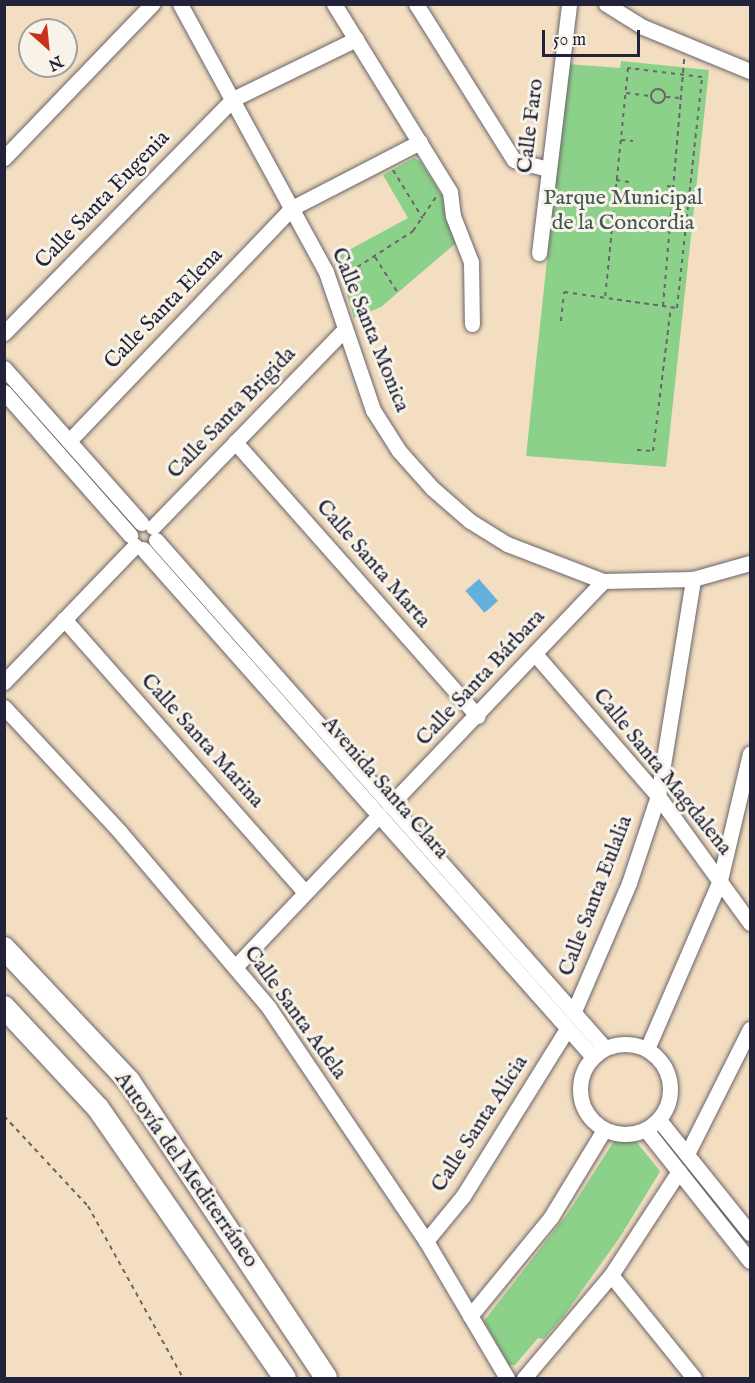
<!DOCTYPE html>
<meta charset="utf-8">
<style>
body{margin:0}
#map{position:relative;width:755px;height:1383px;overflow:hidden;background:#f3dec1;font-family:"IM FELL English",serif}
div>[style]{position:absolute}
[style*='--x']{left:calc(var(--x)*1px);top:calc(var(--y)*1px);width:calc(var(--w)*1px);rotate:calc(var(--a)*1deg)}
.green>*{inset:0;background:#8cd18a}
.water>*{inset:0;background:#64b0dd;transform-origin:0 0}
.path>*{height:2px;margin-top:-1px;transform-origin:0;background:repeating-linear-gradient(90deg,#6b646a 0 4.5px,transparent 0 9px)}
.path>.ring{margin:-1px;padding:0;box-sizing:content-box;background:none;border:2px solid #6b646a;border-radius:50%}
.roads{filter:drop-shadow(0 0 2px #6b646a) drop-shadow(0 0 2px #6b646a)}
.minor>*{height:15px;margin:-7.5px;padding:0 7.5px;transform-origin:7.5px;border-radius:7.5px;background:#fff}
.minor>.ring{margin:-7.5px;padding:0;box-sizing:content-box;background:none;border:15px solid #fff;border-radius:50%}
.highway>*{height:22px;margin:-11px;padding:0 11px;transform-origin:11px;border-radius:11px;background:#fff}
span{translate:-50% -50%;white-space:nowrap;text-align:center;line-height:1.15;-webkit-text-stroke:6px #f7f3e8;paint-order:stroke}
.street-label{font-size:22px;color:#22223b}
.park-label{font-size:22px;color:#425753}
.frame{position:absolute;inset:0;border:6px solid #22223b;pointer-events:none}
.north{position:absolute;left:18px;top:18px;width:60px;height:60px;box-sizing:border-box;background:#f7f3e8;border:2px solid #a29fa3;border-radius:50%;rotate:153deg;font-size:16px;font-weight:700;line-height:24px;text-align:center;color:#22223b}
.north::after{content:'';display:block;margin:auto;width:21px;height:27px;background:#c8321e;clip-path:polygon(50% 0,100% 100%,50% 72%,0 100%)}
.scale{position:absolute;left:542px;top:30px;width:98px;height:27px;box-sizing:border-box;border:3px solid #22223b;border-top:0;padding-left:8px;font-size:18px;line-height:21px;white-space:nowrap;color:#22223b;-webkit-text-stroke:4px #f7f3e8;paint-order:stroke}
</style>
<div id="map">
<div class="green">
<i style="clip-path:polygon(621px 61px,709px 70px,666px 467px,526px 456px,568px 64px,620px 68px)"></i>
<i style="clip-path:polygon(414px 158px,420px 161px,448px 205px,456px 243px,381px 307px,354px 318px,336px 257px,408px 218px,383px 175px)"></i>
<i style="clip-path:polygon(634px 1139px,660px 1171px,658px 1175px,620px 1237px,563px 1317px,544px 1339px,538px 1338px,515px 1365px,509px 1365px,484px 1321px,568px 1213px,614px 1141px)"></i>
</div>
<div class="water">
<i style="left:479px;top:579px;width:29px;height:18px;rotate:49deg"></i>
</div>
<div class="path">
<i class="ring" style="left:651px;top:89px;width:12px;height:12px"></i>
<i style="--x:626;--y:93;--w:24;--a:7"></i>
<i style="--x:666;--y:97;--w:15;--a:4"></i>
<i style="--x:621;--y:140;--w:12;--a:5"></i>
<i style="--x:393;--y:170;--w:57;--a:58.5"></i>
<i style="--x:616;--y:180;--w:13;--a:9"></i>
<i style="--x:667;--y:186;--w:6;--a:9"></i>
<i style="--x:375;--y:257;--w:43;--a:57.4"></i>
<i style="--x:342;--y:277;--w:85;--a:-32.9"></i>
<i style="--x:413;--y:231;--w:41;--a:-55.9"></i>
<i style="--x:663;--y:306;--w:248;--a:-85.1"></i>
<i style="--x:561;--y:321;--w:29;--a:-84"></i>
<i style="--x:564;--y:292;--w:114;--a:8.1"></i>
<i style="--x:677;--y:308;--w:232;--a:-83.8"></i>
<i style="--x:702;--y:77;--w:75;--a:-173.1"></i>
<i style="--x:628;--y:68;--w:230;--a:95.7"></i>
<i style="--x:637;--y:450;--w:16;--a:4"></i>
<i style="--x:653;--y:451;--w:145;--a:-82.9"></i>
<i style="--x:4;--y:1116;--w:123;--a:47"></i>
<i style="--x:88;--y:1206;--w:196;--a:61.1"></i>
</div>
<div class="roads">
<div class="minor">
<i style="--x:180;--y:4;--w:305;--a:61.4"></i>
<i style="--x:326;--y:272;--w:146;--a:71.2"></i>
<i style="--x:373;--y:410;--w:49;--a:57.6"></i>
<i style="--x:399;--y:451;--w:50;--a:48.3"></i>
<i style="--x:432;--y:488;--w:50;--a:41"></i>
<i style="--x:470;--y:521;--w:44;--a:31.9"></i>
<i style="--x:507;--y:544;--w:103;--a:21.1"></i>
<i style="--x:603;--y:581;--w:90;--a:-1.3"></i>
<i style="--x:693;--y:579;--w:59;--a:-15.7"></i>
<i style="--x:334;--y:4;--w:221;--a:58.3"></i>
<i style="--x:450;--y:192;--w:24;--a:83"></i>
<i style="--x:453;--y:216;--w:49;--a:68.6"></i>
<i style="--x:471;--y:262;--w:62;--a:89.1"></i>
<i style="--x:416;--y:4;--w:184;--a:57.9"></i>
<i style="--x:514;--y:160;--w:35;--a:15"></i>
<i style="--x:606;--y:4;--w:44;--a:31.9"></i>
<i style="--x:643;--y:27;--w:116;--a:22.4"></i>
<i style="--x:4;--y:158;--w:214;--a:-46.1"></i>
<i style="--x:539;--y:253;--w:251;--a:-83.1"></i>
<i style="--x:4;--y:333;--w:327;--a:-45.6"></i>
<i style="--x:233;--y:99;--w:137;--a:-26"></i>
<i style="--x:4;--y:368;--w:207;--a:48.5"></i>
<i style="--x:4;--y:392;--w:191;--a:48.6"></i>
<i style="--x:69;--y:441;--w:323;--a:-46.3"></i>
<i style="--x:292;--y:208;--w:144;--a:-27.3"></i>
<i style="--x:235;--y:442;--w:366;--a:48.5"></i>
<i style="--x:153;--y:527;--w:274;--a:-45.9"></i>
<i style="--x:156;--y:540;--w:678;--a:48.53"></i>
<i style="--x:143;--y:549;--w:679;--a:48.46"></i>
<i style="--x:64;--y:619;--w:364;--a:48.6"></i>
<i style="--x:535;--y:654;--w:188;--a:49.1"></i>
<i style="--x:658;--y:796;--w:157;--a:54.1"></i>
<i style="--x:4;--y:682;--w:189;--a:-46.1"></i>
<i style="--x:4;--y:707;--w:171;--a:47.1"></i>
<i style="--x:120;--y:832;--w:231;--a:49.7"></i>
<i style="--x:269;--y:1008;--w:281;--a:56"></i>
<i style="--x:426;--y:1241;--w:159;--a:59.4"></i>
<i style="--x:390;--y:805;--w:309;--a:-46.4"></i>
<i style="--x:235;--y:967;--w:209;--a:-46.5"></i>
<i style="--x:574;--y:1011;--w:139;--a:-66.7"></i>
<i style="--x:629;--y:883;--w:92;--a:-71.6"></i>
<i style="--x:658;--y:796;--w:220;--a:-80.8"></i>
<i class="ring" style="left:580px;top:1044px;width:75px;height:75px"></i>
<i style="--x:647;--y:1049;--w:184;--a:-66.6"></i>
<i style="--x:720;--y:880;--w:130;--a:-76.7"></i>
<i style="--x:659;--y:1120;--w:145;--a:51.2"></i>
<i style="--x:646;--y:1130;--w:167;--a:51.6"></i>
<i style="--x:687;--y:1154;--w:140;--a:-63.3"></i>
<i style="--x:426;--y:1241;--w:58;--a:-50.6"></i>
<i style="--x:463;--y:1196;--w:197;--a:-58.1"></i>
<i style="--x:611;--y:1275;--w:132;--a:51.1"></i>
<i style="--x:470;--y:1316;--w:128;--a:-50.7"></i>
<i style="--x:551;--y:1217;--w:102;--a:-58.7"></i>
<i style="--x:524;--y:1378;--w:135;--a:-49.8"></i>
<i style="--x:611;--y:1275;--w:124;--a:-56.8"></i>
</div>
<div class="highway">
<i style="--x:4;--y:948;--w:183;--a:46.8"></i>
<i style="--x:129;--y:1081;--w:356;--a:56.4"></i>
<i style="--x:4;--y:1007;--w:138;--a:47.1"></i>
<i style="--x:98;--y:1108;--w:328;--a:55.3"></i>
</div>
</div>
<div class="street-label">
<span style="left:531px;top:126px;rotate:-83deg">Calle Faro</span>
<span style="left:103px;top:200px;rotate:-46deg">Calle Santa Eugenia</span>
<span style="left:164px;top:309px;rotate:-46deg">Calle Santa Elena</span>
<span style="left:370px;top:330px;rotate:68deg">Calle Santa Monica</span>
<span style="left:232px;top:413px;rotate:-46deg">Calle Santa Brigida</span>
<span style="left:373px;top:564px;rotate:49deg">Calle Santa Marta</span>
<span style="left:481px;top:678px;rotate:-47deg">Calle Santa Bárbara</span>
<span style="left:202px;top:741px;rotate:48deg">Calle Santa Marina</span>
<span style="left:662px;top:772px;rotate:51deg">Calle Santa Magdalena</span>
<span style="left:385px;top:788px;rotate:49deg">Avenida Santa Clara</span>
<span style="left:596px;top:896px;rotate:-69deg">Calle Santa Eulalia</span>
<span style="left:295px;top:1013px;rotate:54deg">Calle Santa Adela</span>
<span style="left:480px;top:1124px;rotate:-57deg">Calle Santa Alicia</span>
<span style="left:186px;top:1170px;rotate:55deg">Autovía del Mediterráneo</span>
</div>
<div class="park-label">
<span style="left:623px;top:211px">Parque Municipal<br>de la Concordia</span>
</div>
<div class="frame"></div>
<div class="north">N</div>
<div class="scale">50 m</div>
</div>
